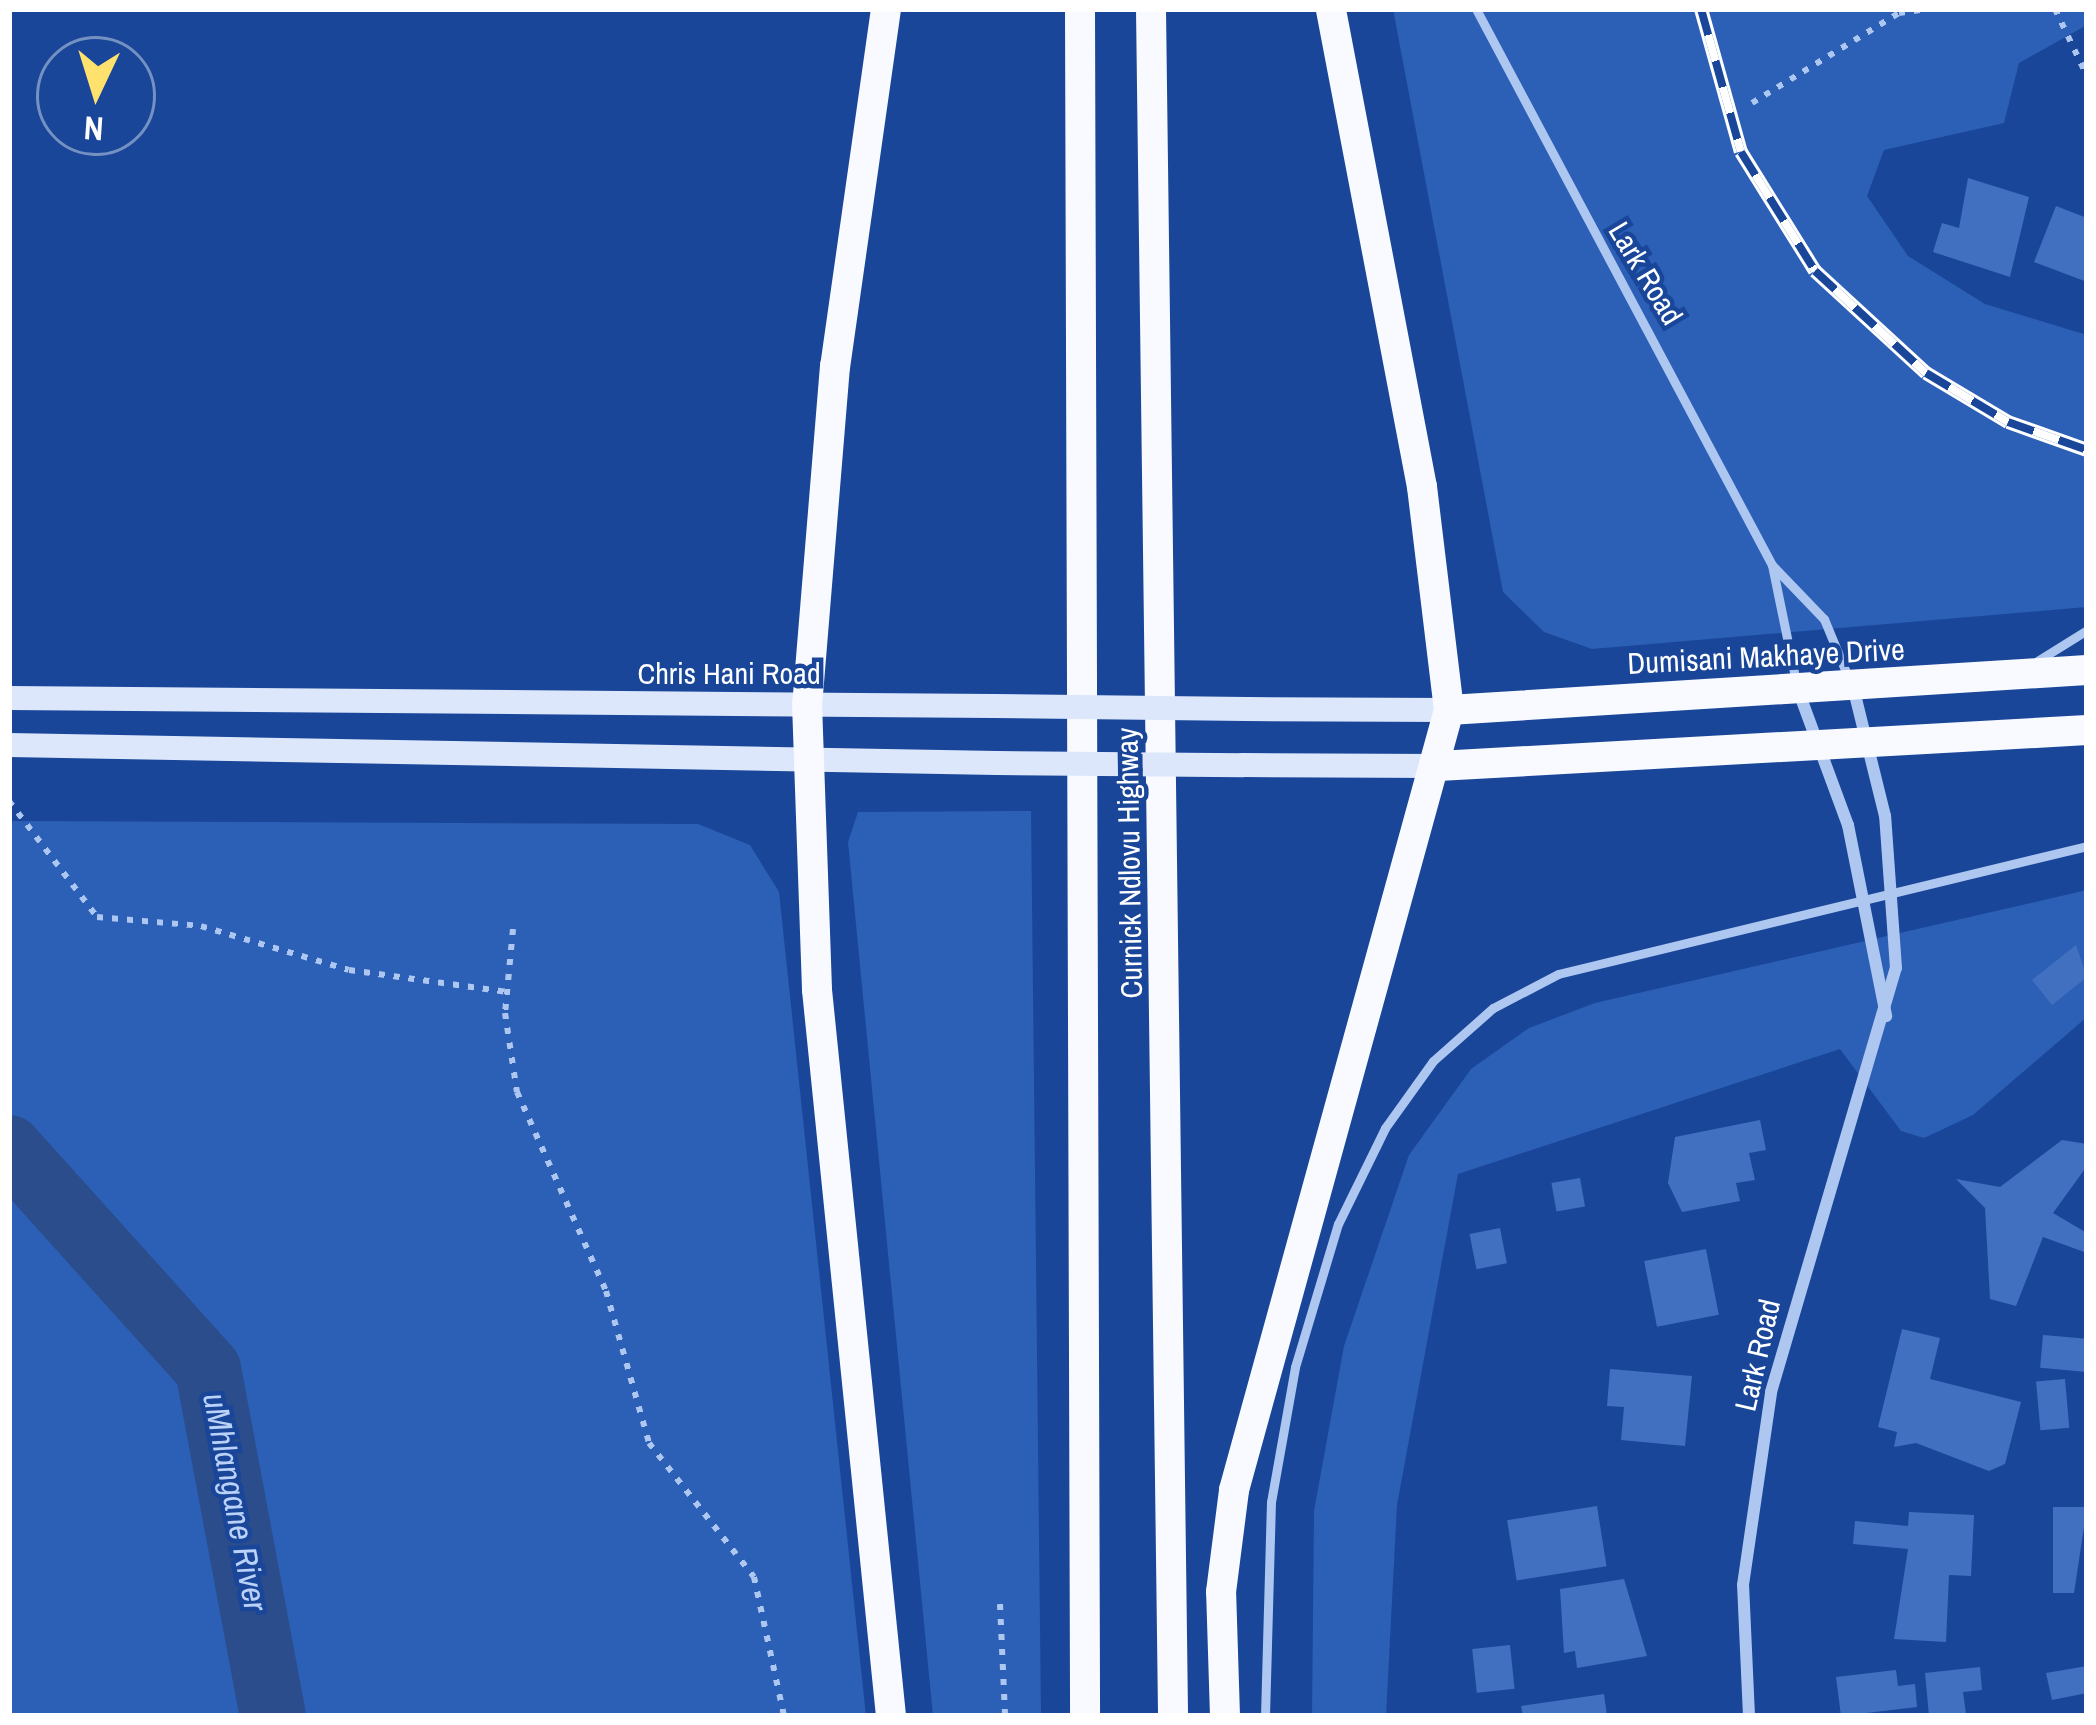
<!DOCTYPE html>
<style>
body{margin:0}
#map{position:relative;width:2096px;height:1725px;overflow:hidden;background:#194699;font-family:"Archivo Narrow",sans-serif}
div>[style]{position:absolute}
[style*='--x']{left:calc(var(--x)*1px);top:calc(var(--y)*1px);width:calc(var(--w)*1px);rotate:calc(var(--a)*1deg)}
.green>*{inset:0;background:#2c5fb6}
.river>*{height:66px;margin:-33px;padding:0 33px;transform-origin:33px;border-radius:33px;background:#2b4d8b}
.building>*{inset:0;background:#4270c0;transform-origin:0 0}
.path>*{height:6px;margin-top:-3px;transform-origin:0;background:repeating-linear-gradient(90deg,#aec7f1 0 6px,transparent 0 15px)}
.lane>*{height:9px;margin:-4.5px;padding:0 4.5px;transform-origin:4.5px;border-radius:4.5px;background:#aec7f1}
.street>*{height:12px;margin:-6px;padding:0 6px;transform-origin:6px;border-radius:6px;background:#aec7f1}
.secondary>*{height:24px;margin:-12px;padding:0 12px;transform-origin:12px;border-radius:12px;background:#dce7fc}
.primary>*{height:30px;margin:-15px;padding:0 15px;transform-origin:15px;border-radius:15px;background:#f8faff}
.rail>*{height:14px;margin-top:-7px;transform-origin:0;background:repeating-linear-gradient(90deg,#194699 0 27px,#fff 0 54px);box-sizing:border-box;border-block:3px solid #fff}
.secondary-bridge>*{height:24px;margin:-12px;padding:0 12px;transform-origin:12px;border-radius:12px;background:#dce7fc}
span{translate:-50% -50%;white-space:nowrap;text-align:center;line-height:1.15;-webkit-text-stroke:9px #194699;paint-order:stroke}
.street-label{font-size:30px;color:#fff}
.water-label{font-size:33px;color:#bad1f8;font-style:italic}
.frame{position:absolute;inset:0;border:12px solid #fff;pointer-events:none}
.north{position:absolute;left:36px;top:36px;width:120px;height:120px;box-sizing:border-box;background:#194699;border:3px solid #7590c2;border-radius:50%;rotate:184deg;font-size:33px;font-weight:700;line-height:48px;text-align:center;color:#fff}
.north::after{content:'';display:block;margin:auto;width:42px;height:54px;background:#ffe16e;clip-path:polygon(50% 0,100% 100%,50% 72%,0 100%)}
</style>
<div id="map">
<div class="green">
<i style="clip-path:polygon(1393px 9px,2087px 9px,2087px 25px,2019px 63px,2004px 123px,1884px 150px,1867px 196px,1908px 256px,1985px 304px,2087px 335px,2087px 607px,1592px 649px,1544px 632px,1503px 592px)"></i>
<i style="clip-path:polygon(1031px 811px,1041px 1716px,933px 1716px,848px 842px,858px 812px)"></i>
<i style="clip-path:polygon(9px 821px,698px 824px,750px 845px,779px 892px,866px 1716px,9px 1716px)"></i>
<i style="clip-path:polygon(2087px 890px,2087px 1017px,1973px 1115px,1924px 1138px,1901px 1131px,1840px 1049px,1458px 1174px,1397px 1505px,1386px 1716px,1312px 1716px,1314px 1511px,1344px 1346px,1409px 1155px,1471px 1069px,1529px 1028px,1595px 1003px)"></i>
</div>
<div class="river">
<i style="--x:9;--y:1148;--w:297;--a:48"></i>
<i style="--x:208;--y:1369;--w:353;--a:79.4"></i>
</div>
<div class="building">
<i style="clip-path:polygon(1968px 178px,2029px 197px,2010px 277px,1933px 252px,1942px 223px,1959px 228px)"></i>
<i style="clip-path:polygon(2056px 206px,2087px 218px,2087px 282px,2034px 262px)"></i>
<i style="clip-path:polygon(2076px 945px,2087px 977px,2052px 1005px,2032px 980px)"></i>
<i style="clip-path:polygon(1760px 1120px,1766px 1150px,1749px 1153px,1755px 1180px,1736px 1183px,1740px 1201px,1682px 1212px,1668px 1183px,1675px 1137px)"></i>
<i style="clip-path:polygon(2062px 1140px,2087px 1144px,2087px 1166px,2053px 1213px,2087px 1233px,2087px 1253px,2043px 1237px,2016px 1306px,1990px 1299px,1985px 1208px,1956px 1179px,2000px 1187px)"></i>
<i style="left:1580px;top:1178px;width:29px;height:29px;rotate:80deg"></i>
<i style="left:1500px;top:1228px;width:36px;height:31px;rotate:79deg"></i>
<i style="left:1706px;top:1249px;width:67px;height:63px;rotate:79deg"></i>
<i style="clip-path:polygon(1902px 1329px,1940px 1338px,1930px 1379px,2021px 1402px,2005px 1464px,1989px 1471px,1916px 1443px,1894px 1447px,1897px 1432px,1878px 1427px)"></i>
<i style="left:2043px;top:1335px;width:44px;height:33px;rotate:5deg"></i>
<i style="clip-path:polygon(1610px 1369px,1692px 1376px,1685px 1446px,1621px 1440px,1624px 1407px,1607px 1406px)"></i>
<i style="left:2065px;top:1379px;width:49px;height:29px;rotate:85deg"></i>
<i style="left:1597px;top:1506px;width:61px;height:91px;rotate:81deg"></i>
<i style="clip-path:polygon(2053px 1507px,2087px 1507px,2074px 1593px,2053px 1593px)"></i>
<i style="clip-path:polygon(1909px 1512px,1974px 1515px,1971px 1576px,1949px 1575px,1946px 1642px,1894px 1639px,1908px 1549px,1853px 1544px,1855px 1521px,1908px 1526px)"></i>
<i style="clip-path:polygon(1624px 1579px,1647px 1656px,1577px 1668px,1575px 1651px,1564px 1653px,1560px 1589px)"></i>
<i style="left:1510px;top:1645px;width:44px;height:38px;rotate:84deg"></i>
<i style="clip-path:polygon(2087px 1666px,2087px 1693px,2052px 1700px,2046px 1673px)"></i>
<i style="clip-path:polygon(1980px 1667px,1982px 1690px,1963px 1692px,1966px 1714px,1929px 1716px,1925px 1673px)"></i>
<i style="clip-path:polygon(1896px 1670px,1898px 1686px,1915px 1684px,1917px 1707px,1841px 1716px,1836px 1677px)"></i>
<i style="clip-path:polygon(1604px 1694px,1607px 1716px,1523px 1716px,1521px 1706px)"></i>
</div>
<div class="path">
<i style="--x:2055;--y:9;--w:74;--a:64.5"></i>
<i style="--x:1752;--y:103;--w:172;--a:-31.5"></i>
<i style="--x:1899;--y:13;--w:27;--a:-8"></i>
<i style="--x:9;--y:801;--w:146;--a:52.8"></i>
<i style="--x:97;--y:917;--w:104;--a:4.9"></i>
<i style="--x:201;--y:926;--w:154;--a:16.6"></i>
<i style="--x:349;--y:970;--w:160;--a:7.9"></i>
<i style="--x:513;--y:929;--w:84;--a:95.4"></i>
<i style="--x:505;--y:1013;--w:80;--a:81.4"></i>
<i style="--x:517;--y:1092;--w:218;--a:65.9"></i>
<i style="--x:606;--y:1291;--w:158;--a:74.2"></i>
<i style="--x:649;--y:1443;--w:170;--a:51.9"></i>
<i style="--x:754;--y:1577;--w:142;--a:77.8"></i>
<i style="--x:1000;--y:1604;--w:112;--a:87.4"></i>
</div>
<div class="lane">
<i style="--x:1476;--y:9;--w:630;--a:61.97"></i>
<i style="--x:1772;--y:565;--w:119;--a:78.4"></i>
<i style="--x:1772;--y:565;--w:75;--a:46.1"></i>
<i style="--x:1824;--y:619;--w:63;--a:67.5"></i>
<i style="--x:2034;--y:663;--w:62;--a:-31.9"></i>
<i style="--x:1265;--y:1716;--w:214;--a:-88.4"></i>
<i style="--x:1271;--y:1502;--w:137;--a:-79.9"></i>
<i style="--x:1295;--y:1367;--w:149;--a:-73.3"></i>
<i style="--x:1338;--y:1224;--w:107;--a:-63.9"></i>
<i style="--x:1385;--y:1128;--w:82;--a:-54.4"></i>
<i style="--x:1433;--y:1061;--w:80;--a:-41.5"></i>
<i style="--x:1493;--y:1008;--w:73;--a:-27.6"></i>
<i style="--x:1558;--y:974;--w:544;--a:-13.6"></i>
</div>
<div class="street">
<i style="--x:1798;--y:690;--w:144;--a:69.7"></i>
<i style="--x:1848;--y:825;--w:195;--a:78.7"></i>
<i style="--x:1749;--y:1716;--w:131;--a:-92.6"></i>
<i style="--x:1743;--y:1585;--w:195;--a:-81.7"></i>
<i style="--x:1771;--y:1392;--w:442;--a:-73.6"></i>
<i style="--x:1896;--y:968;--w:152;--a:-94.1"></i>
<i style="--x:1885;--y:816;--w:133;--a:-103.9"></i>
</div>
<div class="secondary">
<i style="--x:9;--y:698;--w:985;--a:0.47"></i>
<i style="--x:1246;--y:709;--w:203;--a:0.3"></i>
<i style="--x:9;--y:745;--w:988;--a:1.04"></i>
<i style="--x:1243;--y:765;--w:195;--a:0.3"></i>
</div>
<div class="primary">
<i style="--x:886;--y:9;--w:361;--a:98.1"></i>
<i style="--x:835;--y:366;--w:338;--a:94.7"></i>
<i style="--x:807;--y:703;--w:287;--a:88"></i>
<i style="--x:817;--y:990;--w:730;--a:84.18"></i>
<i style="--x:1080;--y:9;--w:1707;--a:89.83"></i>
<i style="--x:1151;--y:9;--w:1707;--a:89.26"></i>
<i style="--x:1449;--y:710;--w:639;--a:-3.59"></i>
<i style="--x:1438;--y:766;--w:650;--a:-3.17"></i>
<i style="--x:1225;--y:1716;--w:124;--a:-91.8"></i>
<i style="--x:1221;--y:1592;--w:103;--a:-82.7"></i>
<i style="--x:1234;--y:1490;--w:809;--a:-74.59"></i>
<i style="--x:1449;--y:710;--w:225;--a:-96.9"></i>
<i style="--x:1422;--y:487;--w:487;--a:-100.8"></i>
</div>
<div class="rail">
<i style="--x:1701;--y:9;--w:148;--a:74.4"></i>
<i style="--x:1741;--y:152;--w:140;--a:58.1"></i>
<i style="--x:1815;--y:271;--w:151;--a:42.6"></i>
<i style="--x:1926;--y:373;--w:96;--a:30.9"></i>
<i style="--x:2008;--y:422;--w:84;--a:19.5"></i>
</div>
<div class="secondary-bridge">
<i style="--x:994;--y:706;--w:252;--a:0.7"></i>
<i style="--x:997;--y:763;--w:246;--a:0.5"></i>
</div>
<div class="street-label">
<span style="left:1646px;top:273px;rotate:59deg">Lark Road</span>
<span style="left:1766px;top:656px;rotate:-3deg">Dumisani Makhaye Drive</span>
<span style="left:729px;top:673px">Chris Hani Road</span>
<span style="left:1129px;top:863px;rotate:-91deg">Curnick Ndlovu Highway</span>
<span style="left:1757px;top:1355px;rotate:-77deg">Lark Road</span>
</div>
<div class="water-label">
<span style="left:235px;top:1502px;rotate:79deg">uMhlangane River</span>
</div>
<div class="frame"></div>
<div class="north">N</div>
</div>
